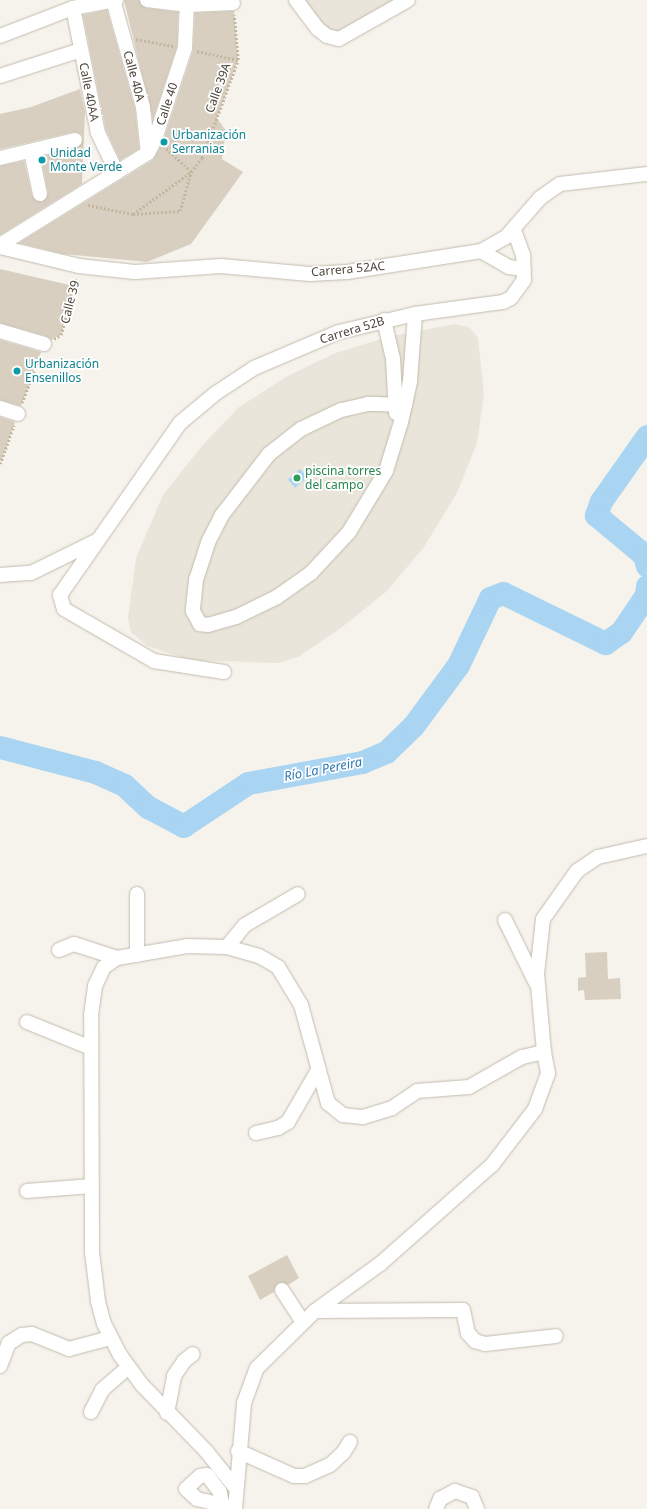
<!DOCTYPE html>
<meta charset="utf-8">
<style>
body{margin:0}
#map{position:relative;width:647px;height:1509px;overflow:hidden;background:#f6f3ec;font-family:"Noto Sans",sans-serif}
div>[style]{position:absolute}
[style*='--x']{left:calc(var(--x)*1px);top:calc(var(--y)*1px);width:calc(var(--w)*1px);rotate:calc(var(--a)*1deg)}
.residential>*{inset:0;background:#eae5da}
.water>*{inset:0;background:#a9d4f2;transform-origin:0 0}
.river>*{height:23px;margin:-11.5px;padding:0 11.5px;transform-origin:11.5px;border-radius:11.5px;background:#a9d4f2}
.building>*{inset:0;background:#d8cfc1}
.path>*{height:2.5px;margin-top:-1.25px;transform-origin:0;background:repeating-linear-gradient(90deg,#c4b79f 0 2px,transparent 0 4px)}
.roads{filter:drop-shadow(0 0 1px #c2bbae) drop-shadow(0 0 1px #c2bbae)}
.minor>*{height:14px;margin:-7px;padding:0 7px;transform-origin:7px;border-radius:7px;background:#fff}
.dots>*{width:11px;height:11px;translate:-50% -50%;box-sizing:border-box;border:2px solid #fff;border-radius:50%}
span{translate:-50% -50%;white-space:nowrap;text-align:center;line-height:1.15;-webkit-text-stroke:3.5px #fff;paint-order:stroke}
.street-label{font-size:12px;color:#4b4439}
.culture-label{font-size:12px;color:#0d838f}
.left{translate:0 -50%;text-align:left}
.leisure-label{font-size:12px;color:#27864d}
.water-label{font-size:13px;color:#2e7ab2;font-style:italic}
</style>
<div id="map">
<div class="residential">
<i style="clip-path:polygon(298px 0,411px 0,339px 39px)"></i>
<i style="clip-path:polygon(454px 324px,469px 327px,478px 338px,484px 394px,477px 443px,457px 493px,424px 547px,387px 591px,341px 628px,298px 657px,278px 663px,190px 660px,147px 646px,131px 632px,128px 618px,136px 558px,163px 495px,201px 447px,239px 407px,286px 377px,335px 353px,388px 337px)"></i>
</div>
<div class="water">
<i style="left:300px;top:469px;width:11px;height:16px;rotate:49deg"></i>
</div>
<div class="river">
<i style="--x:647;--y:436;--w:80;--a:125.3"></i>
<i style="--x:601;--y:501;--w:15;--a:110"></i>
<i style="--x:596;--y:515;--w:62;--a:39.8"></i>
<i style="--x:644;--y:555;--w:11;--a:75"></i>
<i style="--x:0;--y:747;--w:98;--a:14.7"></i>
<i style="--x:95;--y:772;--w:32;--a:24"></i>
<i style="--x:124;--y:785;--w:33;--a:43"></i>
<i style="--x:148;--y:807;--w:40;--a:28"></i>
<i style="--x:183;--y:826;--w:78;--a:-33.5"></i>
<i style="--x:248;--y:783;--w:116;--a:-10.4"></i>
<i style="--x:362;--y:762;--w:26;--a:-23"></i>
<i style="--x:386;--y:752;--w:37;--a:-44"></i>
<i style="--x:413;--y:726;--w:76;--a:-53.6"></i>
<i style="--x:458;--y:665;--w:74;--a:-64.5"></i>
<i style="--x:490;--y:598;--w:14;--a:-21"></i>
<i style="--x:503;--y:593;--w:114;--a:26.1"></i>
<i style="--x:605;--y:643;--w:19;--a:-35"></i>
<i style="--x:621;--y:632;--w:45;--a:-56"></i>
<i style="--x:646;--y:595;--w:9;--a:-84"></i>
</div>
<div class="building">
<i style="clip-path:polygon(124px 0,139px 0,146px 8px,178px 12px,177px 46px,153px 119px)"></i>
<i style="clip-path:polygon(107px 10px,135px 109px,139px 149px,120px 160px,106px 130px,83px 15px)"></i>
<i style="clip-path:polygon(234px 11px,238px 60px,217px 118px,226px 131px,222px 159px,243px 172px,191px 244px,147px 262px,64px 254px,19px 243px,153px 160px,163px 142px,193px 51px,195px 13px)"></i>
<i style="clip-path:polygon(80px 89px,85px 112px,82px 184px,0 235px,0 166px,24px 161px,32px 196px,42px 202px,48px 193px,41px 157px,77px 148px,83px 138px,81px 134px,73px 132px,0 149px,0 114px,31px 107px)"></i>
<i style="clip-path:polygon(0 269px,74px 286px,61px 335px,51px 340px,46px 336px,0 323px)"></i>
<i style="clip-path:polygon(0 340px,41px 352px,21px 406px,0 400px)"></i>
<i style="clip-path:polygon(0 417px,15px 422px,1px 461px,0 460px)"></i>
<i style="clip-path:polygon(607px 952px,608px 979px,620px 978px,621px 999px,585px 1000px,584px 990px,578px 991px,578px 978px,586px 977px,585px 953px)"></i>
<i style="clip-path:polygon(287px 1255px,299px 1278px,288px 1285px,278px 1283px,274px 1292px,260px 1300px,248px 1276px)"></i>
</div>
<div class="path">
<i style="--x:136;--y:39;--w:38;--a:11"></i>
<i style="--x:197;--y:51;--w:42;--a:12.4"></i>
<i style="--x:88;--y:205;--w:46;--a:11.3"></i>
<i style="--x:133;--y:214;--w:47;--a:-3.7"></i>
<i style="--x:180;--y:211;--w:41;--a:-74.2"></i>
<i style="--x:191;--y:172;--w:37;--a:-137"></i>
<i style="--x:133;--y:214;--w:72;--a:-35.9"></i>
<i style="--x:191;--y:172;--w:18;--a:-52"></i>
<i style="--x:202;--y:158;--w:104;--a:-69.8"></i>
<i style="--x:238;--y:60;--w:45;--a:-95.1"></i>
<i style="--x:54;--y:339;--w:8;--a:-30"></i>
<i style="--x:61;--y:335;--w:59;--a:-75.3"></i>
<i style="--x:22;--y:403;--w:51;--a:-69.4"></i>
<i style="--x:0;--y:464;--w:41;--a:-70.3"></i>
</div>
<div class="roads">
<div class="minor">
<i style="--x:113;--y:0;--w:111;--a:74.3"></i>
<i style="--x:143;--y:107;--w:46;--a:83.8"></i>
<i style="--x:147;--y:0;--w:41;--a:7"></i>
<i style="--x:188;--y:5;--w:45;--a:-2.5"></i>
<i style="--x:296;--y:0;--w:36;--a:53"></i>
<i style="--x:318;--y:29;--w:11;--a:38"></i>
<i style="--x:327;--y:36;--w:12;--a:14"></i>
<i style="--x:339;--y:39;--w:79;--a:-29.5"></i>
<i style="--x:73;--y:8;--w:127;--a:78.7"></i>
<i style="--x:98;--y:133;--w:44;--a:64.6"></i>
<i style="--x:0;--y:36;--w:78;--a:-21"></i>
<i style="--x:73;--y:8;--w:44;--a:-10.5"></i>
<i style="--x:0;--y:76;--w:85;--a:-17.8"></i>
<i style="--x:31;--y:151;--w:44;--a:78.2"></i>
<i style="--x:0;--y:158;--w:77;--a:-13.5"></i>
<i style="--x:0;--y:245;--w:174;--a:-31.9"></i>
<i style="--x:148;--y:153;--w:16;--a:-63"></i>
<i style="--x:155;--y:139;--w:96;--a:-71.8"></i>
<i style="--x:185;--y:48;--w:48;--a:-87.6"></i>
<i style="--x:0;--y:247;--w:81;--a:13.5"></i>
<i style="--x:79;--y:266;--w:56;--a:6.1"></i>
<i style="--x:135;--y:272;--w:86;--a:-4"></i>
<i style="--x:221;--y:266;--w:89;--a:5.1"></i>
<i style="--x:310;--y:274;--w:37;--a:-3"></i>
<i style="--x:347;--y:272;--w:136;--a:-8.9"></i>
<i style="--x:481;--y:251;--w:29;--a:-29"></i>
<i style="--x:506;--y:237;--w:52;--a:-48.9"></i>
<i style="--x:540;--y:198;--w:24;--a:-35"></i>
<i style="--x:560;--y:184;--w:88;--a:-6.6"></i>
<i style="--x:481;--y:251;--w:32;--a:30"></i>
<i style="--x:509;--y:267;--w:15;--a:8"></i>
<i style="--x:384;--y:320;--w:40;--a:77"></i>
<i style="--x:393;--y:359;--w:54;--a:86.8"></i>
<i style="--x:0;--y:331;--w:46;--a:16.5"></i>
<i style="--x:405;--y:405;--w:37;--a:-178"></i>
<i style="--x:368;--y:404;--w:28;--a:167"></i>
<i style="--x:341;--y:410;--w:44;--a:154.6"></i>
<i style="--x:301;--y:429;--w:41;--a:142"></i>
<i style="--x:269;--y:454;--w:77;--a:127.6"></i>
<i style="--x:222;--y:515;--w:31;--a:117"></i>
<i style="--x:208;--y:543;--w:39;--a:108"></i>
<i style="--x:196;--y:580;--w:31;--a:96"></i>
<i style="--x:193;--y:611;--w:15;--a:62"></i>
<i style="--x:200;--y:624;--w:8;--a:7"></i>
<i style="--x:208;--y:625;--w:29;--a:-16"></i>
<i style="--x:236;--y:617;--w:46;--a:-26"></i>
<i style="--x:277;--y:597;--w:42;--a:-35.2"></i>
<i style="--x:311;--y:573;--w:56;--a:-47.2"></i>
<i style="--x:349;--y:532;--w:71;--a:-58.8"></i>
<i style="--x:386;--y:471;--w:51;--a:-73"></i>
<i style="--x:401;--y:422;--w:17;--a:-77"></i>
<i style="--x:405;--y:405;--w:25;--a:-78"></i>
<i style="--x:410;--y:381;--w:67;--a:-85.7"></i>
<i style="--x:0;--y:408;--w:19;--a:18"></i>
<i style="--x:0;--y:575;--w:31;--a:-4"></i>
<i style="--x:31;--y:573;--w:72;--a:-26.2"></i>
<i style="--x:224;--y:672;--w:71;--a:-171.1"></i>
<i style="--x:154;--y:661;--w:104;--a:-150"></i>
<i style="--x:64;--y:609;--w:15;--a:-106"></i>
<i style="--x:60;--y:595;--w:210;--a:-55.1"></i>
<i style="--x:180;--y:423;--w:47;--a:-39.8"></i>
<i style="--x:216;--y:393;--w:45;--a:-33.3"></i>
<i style="--x:254;--y:368;--w:92;--a:-23"></i>
<i style="--x:339;--y:332;--w:78;--a:-13.3"></i>
<i style="--x:415;--y:314;--w:89;--a:-7.8"></i>
<i style="--x:503;--y:302;--w:9;--a:-27"></i>
<i style="--x:511;--y:298;--w:22;--a:-54"></i>
<i style="--x:524;--y:280;--w:25;--a:-92"></i>
<i style="--x:523;--y:255;--w:27;--a:-110"></i>
<i style="--x:505;--y:920;--w:70;--a:63.8"></i>
<i style="--x:227;--y:947;--w:28;--a:-51"></i>
<i style="--x:245;--y:925;--w:61;--a:-30.3"></i>
<i style="--x:59;--y:950;--w:16;--a:-22"></i>
<i style="--x:74;--y:944;--w:45;--a:18"></i>
<i style="--x:137;--y:955;--w:61;--a:-90"></i>
<i style="--x:27;--y:1022;--w:69;--a:22.1"></i>
<i style="--x:256;--y:1133;--w:23;--a:-13"></i>
<i style="--x:278;--y:1128;--w:12;--a:-31"></i>
<i style="--x:288;--y:1122;--w:58;--a:-59.9"></i>
<i style="--x:27;--y:1191;--w:65;--a:-4.4"></i>
<i style="--x:282;--y:1290;--w:38;--a:57"></i>
<i style="--x:315;--y:1311;--w:148;--a:-0.4"></i>
<i style="--x:463;--y:1310;--w:24;--a:78"></i>
<i style="--x:468;--y:1333;--w:11;--a:49"></i>
<i style="--x:475;--y:1341;--w:10;--a:17"></i>
<i style="--x:485;--y:1344;--w:71;--a:-6.4"></i>
<i style="--x:0;--y:1366;--w:25;--a:-69"></i>
<i style="--x:9;--y:1343;--w:15;--a:-32"></i>
<i style="--x:22;--y:1335;--w:10;--a:-6"></i>
<i style="--x:32;--y:1334;--w:40;--a:22"></i>
<i style="--x:69;--y:1349;--w:42;--a:-15"></i>
<i style="--x:91;--y:1412;--w:25;--a:-63"></i>
<i style="--x:102;--y:1390;--w:35;--a:-41"></i>
<i style="--x:167;--y:1413;--w:38;--a:-79"></i>
<i style="--x:174;--y:1376;--w:18;--a:-56"></i>
<i style="--x:184;--y:1361;--w:11;--a:-38"></i>
<i style="--x:238;--y:1451;--w:61;--a:24.1"></i>
<i style="--x:294;--y:1476;--w:11;--a:0"></i>
<i style="--x:305;--y:1476;--w:27;--a:-24"></i>
<i style="--x:330;--y:1465;--w:18;--a:-43"></i>
<i style="--x:343;--y:1453;--w:13;--a:-58"></i>
<i style="--x:235;--y:1487;--w:46;--a:-128.9"></i>
<i style="--x:206;--y:1451;--w:92;--a:-134.1"></i>
<i style="--x:142;--y:1385;--w:37;--a:-126"></i>
<i style="--x:120;--y:1355;--w:35;--a:-117"></i>
<i style="--x:104;--y:1324;--w:24;--a:-105"></i>
<i style="--x:98;--y:1301;--w:49;--a:-97"></i>
<i style="--x:92;--y:1252;--w:237;--a:-90.2"></i>
<i style="--x:91;--y:1015;--w:29;--a:-82"></i>
<i style="--x:95;--y:986;--w:21;--a:-65"></i>
<i style="--x:104;--y:967;--w:16;--a:-35"></i>
<i style="--x:117;--y:958;--w:71;--a:-9.7"></i>
<i style="--x:187;--y:946;--w:40;--a:1.4"></i>
<i style="--x:227;--y:947;--w:33;--a:16"></i>
<i style="--x:259;--y:956;--w:22;--a:30"></i>
<i style="--x:278;--y:967;--w:44;--a:58.8"></i>
<i style="--x:301;--y:1005;--w:102;--a:74.6"></i>
<i style="--x:328;--y:1103;--w:19;--a:39"></i>
<i style="--x:343;--y:1115;--w:20;--a:6"></i>
<i style="--x:363;--y:1117;--w:30;--a:-17"></i>
<i style="--x:392;--y:1108;--w:30;--a:-34"></i>
<i style="--x:417;--y:1091;--w:52;--a:-4.4"></i>
<i style="--x:469;--y:1087;--w:61;--a:-29.5"></i>
<i style="--x:522;--y:1057;--w:23;--a:-13"></i>
<i style="--x:222;--y:1505;--w:13;--a:-99"></i>
<i style="--x:220;--y:1492;--w:21;--a:-127"></i>
<i style="--x:207;--y:1475;--w:7;--a:172"></i>
<i style="--x:200;--y:1476;--w:19;--a:137"></i>
<i style="--x:186;--y:1489;--w:15;--a:42"></i>
<i style="--x:197;--y:1499;--w:26;--a:13"></i>
<i style="--x:222;--y:1505;--w:13;--a:13"></i>
<i style="--x:235;--y:1509;--w:106;--a:-85.1"></i>
<i style="--x:244;--y:1403;--w:37;--a:-70"></i>
<i style="--x:257;--y:1368;--w:81;--a:-44.5"></i>
<i style="--x:315;--y:1311;--w:80;--a:-35.9"></i>
<i style="--x:380;--y:1264;--w:149;--a:-41.5"></i>
<i style="--x:492;--y:1165;--w:71;--a:-52.5"></i>
<i style="--x:535;--y:1109;--w:38;--a:-70"></i>
<i style="--x:548;--y:1073;--w:21;--a:-101"></i>
<i style="--x:544;--y:1052;--w:78;--a:-95.1"></i>
<i style="--x:537;--y:974;--w:55;--a:-83.8"></i>
<i style="--x:543;--y:919;--w:59;--a:-54.7"></i>
<i style="--x:577;--y:871;--w:25;--a:-34"></i>
<i style="--x:598;--y:857;--w:50;--a:-12.7"></i>
<i style="--x:436;--y:1509;--w:11;--a:-68"></i>
<i style="--x:440;--y:1499;--w:17;--a:-28"></i>
<i style="--x:455;--y:1491;--w:18;--a:19"></i>
<i style="--x:472;--y:1497;--w:13;--a:67"></i>
</div>
</div>
<div class="dots">
<i style="left:164px;top:142px;background:#0f9aa8"></i>
<i style="left:42px;top:160px;background:#0f9aa8"></i>
<i style="left:17px;top:371px;background:#0f9aa8"></i>
<i style="left:297px;top:478px;background:#2e9e5b"></i>
</div>
<div class="street-label">
<span style="left:134px;top:76px;rotate:75deg">Calle 40A</span>
<span style="left:218px;top:88px;rotate:-70deg">Calle 39A</span>
<span style="left:89px;top:92px;rotate:79deg">Calle 40AA</span>
<span style="left:167px;top:104px;rotate:-72deg">Calle 40</span>
<span style="left:348px;top:269px;rotate:-5deg">Carrera 52AC</span>
<span style="left:70px;top:302px;rotate:-76deg">Calle 39</span>
<span style="left:352px;top:330px;rotate:-17deg">Carrera 52B</span>
</div>
<div class="culture-label">
<span class="left" style="left:172px;top:142px">Urbanización<br>Serranias</span>
<span class="left" style="left:50px;top:160px">Unidad<br>Monte Verde</span>
<span class="left" style="left:25px;top:371px">Urbanización<br>Ensenillos</span>
</div>
<div class="leisure-label">
<span class="left" style="left:305px;top:478px">piscina torres<br>del campo</span>
</div>
<div class="water-label">
<span style="left:323px;top:769px;rotate:-11deg">Río La Pereira</span>
</div>
</div>
